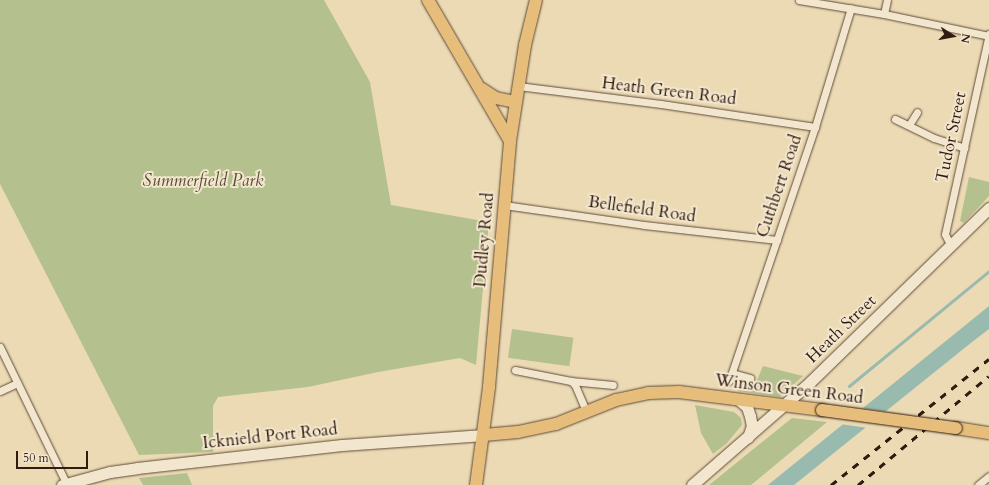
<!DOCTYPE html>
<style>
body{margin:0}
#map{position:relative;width:989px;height:485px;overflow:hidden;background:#ebdab3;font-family:Cardo,serif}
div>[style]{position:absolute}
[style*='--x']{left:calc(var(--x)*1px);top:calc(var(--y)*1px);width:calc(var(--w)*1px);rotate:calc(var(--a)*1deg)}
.green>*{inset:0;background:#b5c08f;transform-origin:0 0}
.water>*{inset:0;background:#98baaf}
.pier>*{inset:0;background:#ebdab3}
.stream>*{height:3px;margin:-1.5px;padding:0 1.5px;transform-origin:1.5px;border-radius:1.5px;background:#98baaf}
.roads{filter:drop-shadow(0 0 1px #604a39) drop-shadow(0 0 1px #604a39)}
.street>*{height:7px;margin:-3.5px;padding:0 3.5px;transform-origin:3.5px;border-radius:3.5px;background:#f2e7ce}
.secondary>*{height:11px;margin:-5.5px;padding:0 5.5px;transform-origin:5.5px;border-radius:5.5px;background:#f2e7ce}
.primary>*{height:12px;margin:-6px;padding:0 6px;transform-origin:6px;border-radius:6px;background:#e6bd7a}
.rail>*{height:3px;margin-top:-1.5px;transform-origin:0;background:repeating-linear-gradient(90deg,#311a10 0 7px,transparent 0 14px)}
.bridges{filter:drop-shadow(0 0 1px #311a10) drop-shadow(0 0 1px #311a10)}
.primary-bridge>*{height:12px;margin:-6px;padding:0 6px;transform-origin:6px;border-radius:6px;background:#e6bd7a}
span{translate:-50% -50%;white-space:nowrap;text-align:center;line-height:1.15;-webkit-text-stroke:4px #f2e7ce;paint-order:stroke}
.street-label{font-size:17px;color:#311a10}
.park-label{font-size:17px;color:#594c36;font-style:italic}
.north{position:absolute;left:933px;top:16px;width:40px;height:40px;-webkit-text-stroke:3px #f2e7ce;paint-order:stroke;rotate:101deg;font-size:11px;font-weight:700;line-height:16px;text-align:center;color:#311a10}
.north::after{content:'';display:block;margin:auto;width:14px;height:18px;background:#311a10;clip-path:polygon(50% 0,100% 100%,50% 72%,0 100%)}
.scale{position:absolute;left:16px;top:451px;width:72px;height:18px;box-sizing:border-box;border:2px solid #311a10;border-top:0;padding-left:5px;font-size:12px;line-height:14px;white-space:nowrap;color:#311a10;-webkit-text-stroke:3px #f2e7ce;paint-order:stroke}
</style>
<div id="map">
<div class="green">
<i style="clip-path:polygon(0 0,324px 0,370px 82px,391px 205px,489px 222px,476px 365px,460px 358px,378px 372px,308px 387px,218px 397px,213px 406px,213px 452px,139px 455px,0 184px)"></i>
<i style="clip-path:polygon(969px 177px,989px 182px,989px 196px,964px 223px,960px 221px)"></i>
<i style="left:512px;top:329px;width:62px;height:29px;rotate:8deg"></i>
<i style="clip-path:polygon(763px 366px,803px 376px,780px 397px,738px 391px,740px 380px,755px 385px)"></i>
<i style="clip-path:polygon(695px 405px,734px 412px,741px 418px,742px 425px,727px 443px,713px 454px,701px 433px)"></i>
<i style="clip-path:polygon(792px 418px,827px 422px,751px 485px,709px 485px)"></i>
<i style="clip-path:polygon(187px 473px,192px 485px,143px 485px,139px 478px)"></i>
</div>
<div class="water">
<i style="clip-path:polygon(989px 306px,989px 329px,972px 342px,794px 485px,768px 485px)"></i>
</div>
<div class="pier">
<i style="clip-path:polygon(860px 408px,889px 412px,868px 428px,840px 424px)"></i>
</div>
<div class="stream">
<i style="--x:849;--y:386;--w:181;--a:-39.4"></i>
</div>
<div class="roads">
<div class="street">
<i style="--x:799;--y:0;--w:86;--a:9.4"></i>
<i style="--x:884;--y:14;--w:107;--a:11.8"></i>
<i style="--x:884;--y:14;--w:14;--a:-78"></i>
<i style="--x:518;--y:86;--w:144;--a:7.2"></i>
<i style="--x:661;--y:104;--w:156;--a:8.5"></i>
<i style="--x:895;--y:119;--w:43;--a:26"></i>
<i style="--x:934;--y:138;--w:32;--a:18"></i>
<i style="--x:909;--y:125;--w:15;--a:-58"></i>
<i style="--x:504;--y:205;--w:141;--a:8.1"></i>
<i style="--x:644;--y:225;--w:134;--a:6.4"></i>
<i style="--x:951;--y:246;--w:13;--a:-117"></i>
<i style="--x:945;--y:234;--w:205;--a:-77.6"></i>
<i style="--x:0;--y:347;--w:151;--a:64.1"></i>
<i style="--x:515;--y:370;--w:57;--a:11.1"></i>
<i style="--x:571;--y:381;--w:42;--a:5.4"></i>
<i style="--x:732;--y:373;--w:19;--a:16"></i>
<i style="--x:571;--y:381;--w:6;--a:45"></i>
<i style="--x:575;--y:385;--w:28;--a:67"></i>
<i style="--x:729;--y:381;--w:268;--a:-71.3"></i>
<i style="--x:815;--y:127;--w:124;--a:-73.2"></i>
<i style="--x:0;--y:391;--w:19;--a:-25"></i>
<i style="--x:978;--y:485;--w:14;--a:-39"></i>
</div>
<div class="secondary">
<i style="--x:739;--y:400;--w:11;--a:41"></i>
<i style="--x:747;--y:407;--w:9;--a:72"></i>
<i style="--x:750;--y:416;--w:10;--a:79"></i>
<i style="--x:752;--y:426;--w:12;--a:110"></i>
<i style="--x:62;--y:485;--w:50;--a:-15.2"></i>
<i style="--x:110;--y:472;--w:27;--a:-8"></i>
<i style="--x:137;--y:468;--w:206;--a:-6.4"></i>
<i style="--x:342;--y:445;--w:142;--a:-4"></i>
<i style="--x:692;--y:485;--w:157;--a:-41.1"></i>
<i style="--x:810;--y:382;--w:250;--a:-44.2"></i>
</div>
<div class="primary">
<i style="--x:428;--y:0;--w:163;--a:59.8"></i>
<i style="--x:482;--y:89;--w:17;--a:33"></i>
<i style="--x:496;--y:98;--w:19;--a:12"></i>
<i style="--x:956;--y:428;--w:33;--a:9"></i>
<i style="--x:484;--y:435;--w:34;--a:-5"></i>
<i style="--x:518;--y:432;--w:39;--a:-12"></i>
<i style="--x:556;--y:424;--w:65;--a:-21.8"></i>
<i style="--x:616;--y:400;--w:33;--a:-12"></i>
<i style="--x:648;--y:393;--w:31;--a:-2"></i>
<i style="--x:679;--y:392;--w:144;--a:7.2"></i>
<i style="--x:476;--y:485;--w:99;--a:-82.4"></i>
<i style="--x:489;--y:387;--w:247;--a:-85.1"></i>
<i style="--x:510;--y:141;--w:97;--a:-81.1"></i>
<i style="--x:525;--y:45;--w:46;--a:-76.3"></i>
</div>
</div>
<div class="rail">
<i style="--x:831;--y:485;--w:202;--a:-38.6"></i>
<i style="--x:858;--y:485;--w:170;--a:-39.8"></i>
</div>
<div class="bridges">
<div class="primary-bridge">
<i style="--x:822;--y:410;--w:135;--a:7.7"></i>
</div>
</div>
<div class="street-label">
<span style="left:669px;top:91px;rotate:7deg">Heath Green Road</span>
<span style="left:951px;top:137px;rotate:-78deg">Tudor Street</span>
<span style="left:779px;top:186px;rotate:-71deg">Cuthbert Road</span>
<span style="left:642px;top:209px;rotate:8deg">Bellefield Road</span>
<span style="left:484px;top:240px;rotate:-85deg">Dudley Road</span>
<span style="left:841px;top:329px;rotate:-44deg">Heath Street</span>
<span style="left:789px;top:389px;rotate:7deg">Winson Green Road</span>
<span style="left:270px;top:436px;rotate:-6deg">Icknield Port Road</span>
</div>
<div class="park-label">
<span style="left:203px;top:181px">Summerfield Park</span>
</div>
<div class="north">N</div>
<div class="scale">50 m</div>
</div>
